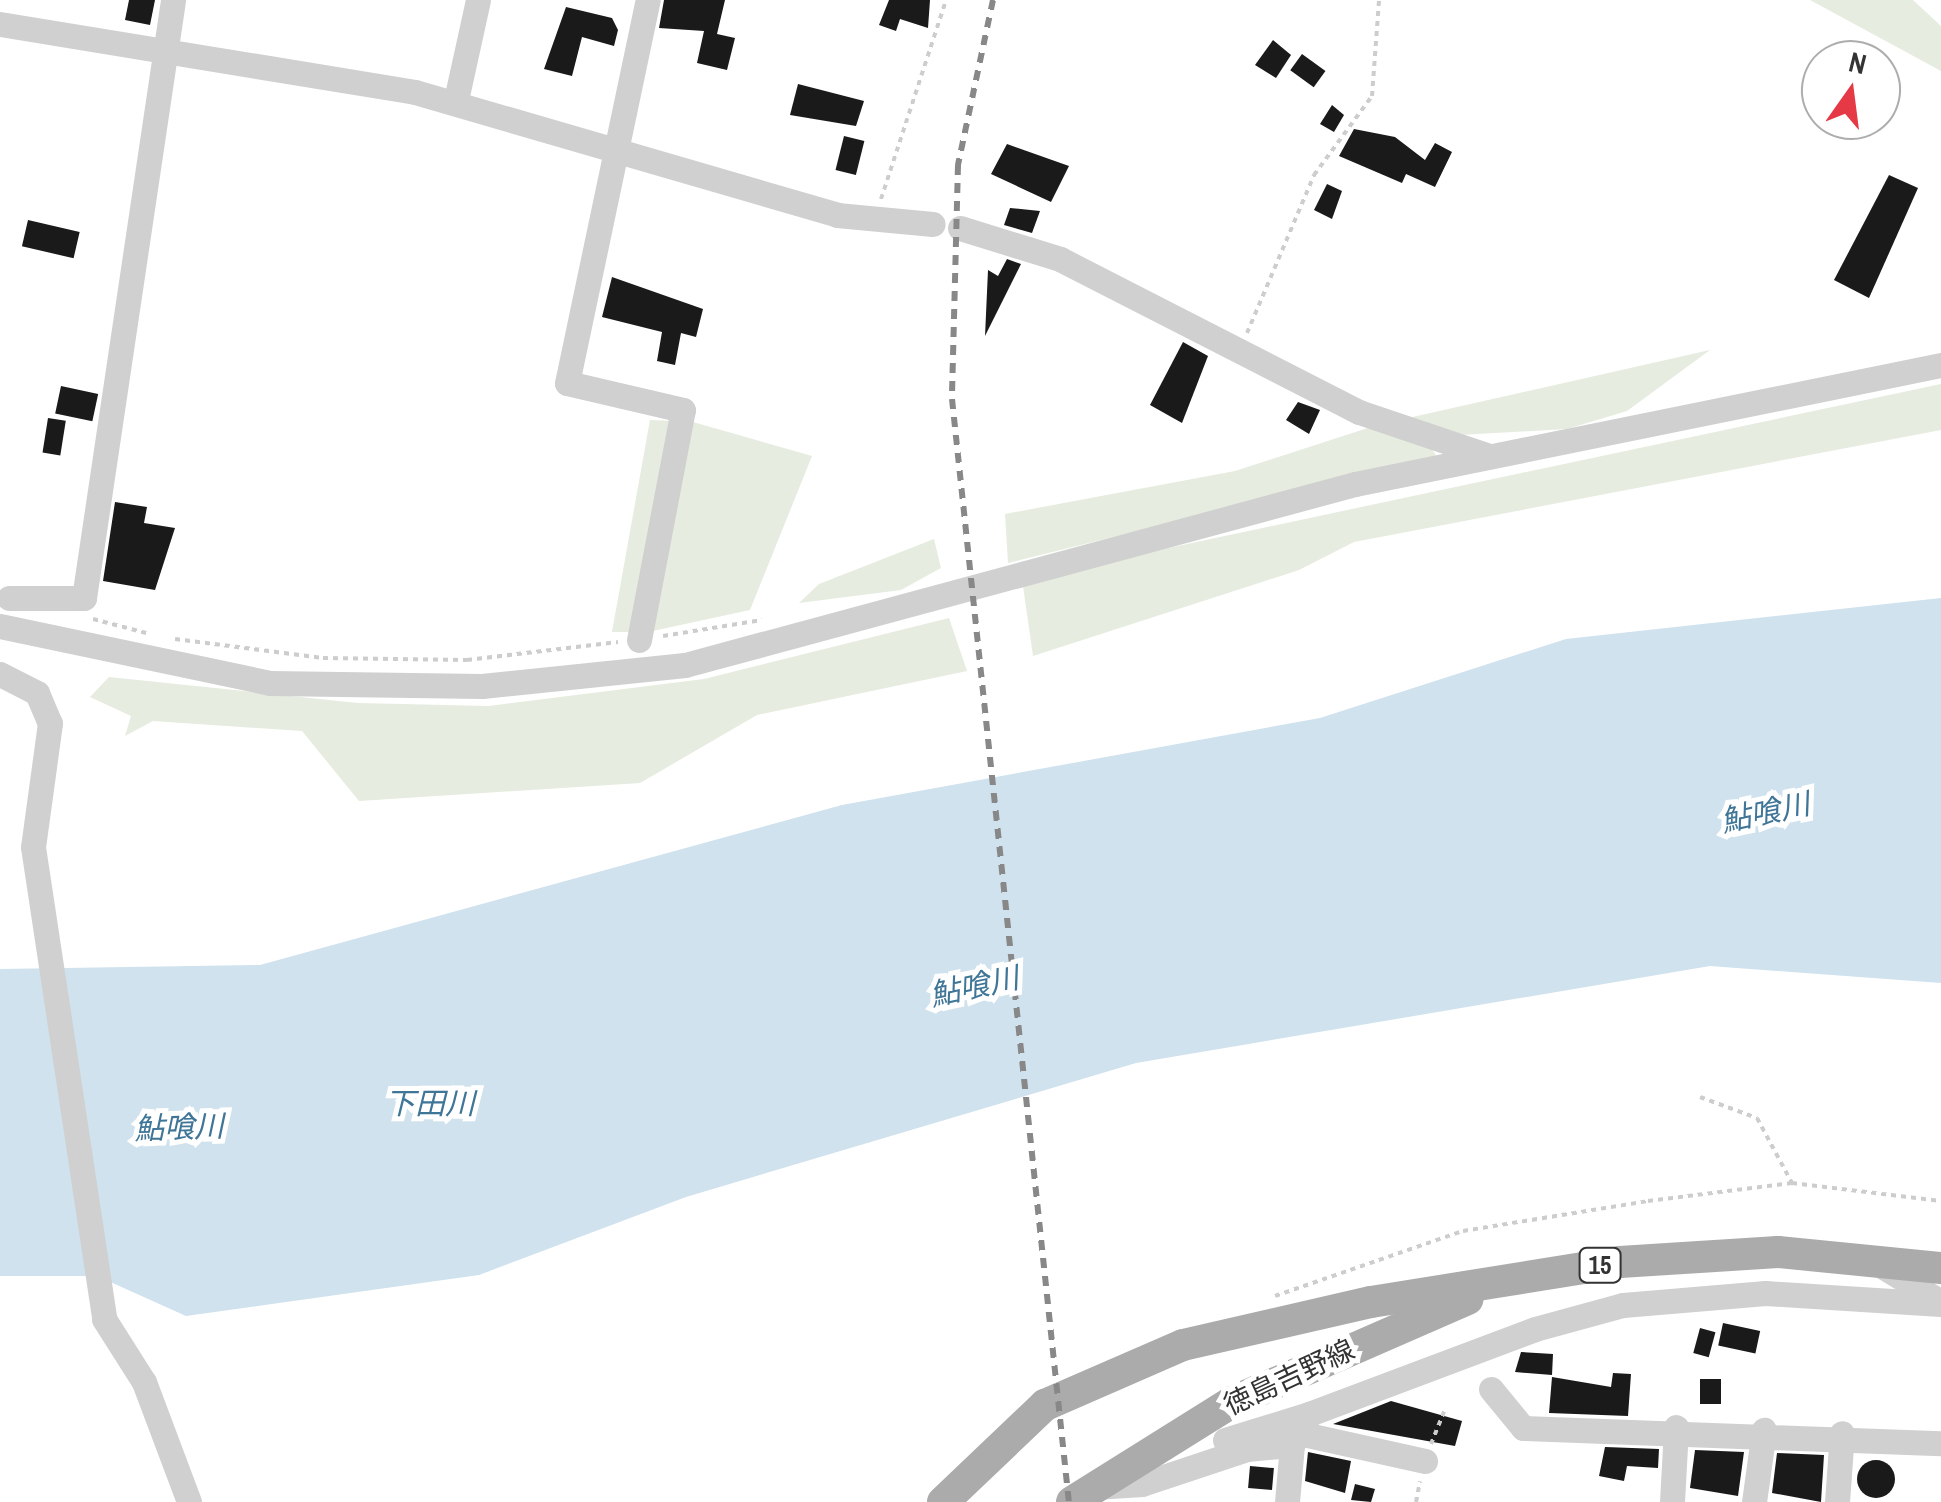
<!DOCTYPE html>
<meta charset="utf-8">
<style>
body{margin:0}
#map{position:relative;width:1941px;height:1502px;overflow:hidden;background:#fff;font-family:"Archivo Narrow","Noto Sans JP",sans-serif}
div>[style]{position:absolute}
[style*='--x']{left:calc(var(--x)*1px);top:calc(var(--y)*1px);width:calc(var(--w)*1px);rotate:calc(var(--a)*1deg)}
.green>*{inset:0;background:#e6ecdf}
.water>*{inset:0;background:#cfe2ee}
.building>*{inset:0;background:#1a1a1a;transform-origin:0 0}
.round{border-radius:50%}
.path>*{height:4px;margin-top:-2px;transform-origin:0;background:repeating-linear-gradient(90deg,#cdcdcd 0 5px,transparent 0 10px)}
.minor>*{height:25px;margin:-12.5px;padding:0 12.5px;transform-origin:12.5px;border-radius:12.5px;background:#d0d0d0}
.major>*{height:32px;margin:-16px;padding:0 16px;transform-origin:16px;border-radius:16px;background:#ababab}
.rail>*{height:6px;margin-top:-3px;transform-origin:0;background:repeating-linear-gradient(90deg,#888 0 10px,transparent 0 18px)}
span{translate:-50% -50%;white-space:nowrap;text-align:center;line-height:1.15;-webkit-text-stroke:10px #fff;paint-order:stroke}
.shield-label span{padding:2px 8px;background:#fff;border:2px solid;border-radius:8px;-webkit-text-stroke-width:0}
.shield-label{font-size:25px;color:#333;font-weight:700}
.street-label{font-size:28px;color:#333}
.water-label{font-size:30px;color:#3f7597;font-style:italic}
.north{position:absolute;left:1801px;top:40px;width:100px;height:100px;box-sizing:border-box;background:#fff;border:2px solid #adadad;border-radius:50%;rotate:14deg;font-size:28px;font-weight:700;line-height:40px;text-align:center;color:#333}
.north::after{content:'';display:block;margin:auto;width:35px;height:45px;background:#e63946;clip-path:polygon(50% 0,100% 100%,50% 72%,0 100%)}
</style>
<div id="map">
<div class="green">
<i style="clip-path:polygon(1810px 0,1913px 0,1941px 26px,1941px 71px)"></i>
<i style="clip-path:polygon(1710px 350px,1627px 411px,1567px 429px,1424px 437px,1437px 457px,1008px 563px,1005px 514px,1235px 471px,1377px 425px)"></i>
<i style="clip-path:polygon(1941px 384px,1941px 430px,1354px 542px,1299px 570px,1033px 656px,1022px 579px)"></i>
<i style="clip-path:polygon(650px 420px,675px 421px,632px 632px,612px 632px)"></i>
<i style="clip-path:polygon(693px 422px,812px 456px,750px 610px,648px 632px)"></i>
<i style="clip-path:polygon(934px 539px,941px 568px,901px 590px,799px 603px,819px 584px)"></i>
<i style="clip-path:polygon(949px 618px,967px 671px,757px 715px,640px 783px,359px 801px,302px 731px,153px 721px,125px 736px,131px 716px,90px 697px,109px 677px,358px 703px,489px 706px,704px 679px)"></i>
</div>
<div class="water">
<i style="clip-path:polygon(1941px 598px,1941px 983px,1710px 966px,1136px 1063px,686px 1197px,479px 1275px,186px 1316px,97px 1276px,0 1276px,0 969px,260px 965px,842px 805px,1320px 718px,1566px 639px)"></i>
</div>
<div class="building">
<i style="clip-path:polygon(129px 0,155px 0,150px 25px,125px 20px)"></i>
<i style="clip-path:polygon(664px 0,725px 0,717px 34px,735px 38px,727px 70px,697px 63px,704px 31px,659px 28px)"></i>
<i style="clip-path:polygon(889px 0,930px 0,928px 28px,900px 19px,896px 31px,879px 25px)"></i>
<i style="clip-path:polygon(566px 7px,612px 18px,618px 30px,614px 46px,582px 37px,572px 76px,544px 69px)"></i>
<i style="clip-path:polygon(1273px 40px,1291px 55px,1276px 78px,1255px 65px)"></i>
<i style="left:1302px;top:54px;width:29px;height:20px;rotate:36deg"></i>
<i style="clip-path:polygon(798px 84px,864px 101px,856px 126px,790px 115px)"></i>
<i style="clip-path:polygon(1332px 105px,1344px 115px,1334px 132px,1320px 124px)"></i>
<i style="clip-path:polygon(1354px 129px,1395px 137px,1425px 160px,1435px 143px,1452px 152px,1435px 187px,1406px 174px,1402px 183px,1339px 156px)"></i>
<i style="left:844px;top:136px;width:21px;height:35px;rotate:14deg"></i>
<i style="clip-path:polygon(1007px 144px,1069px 166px,1051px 202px,991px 174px)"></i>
<i style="clip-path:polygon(1889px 175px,1918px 188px,1869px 298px,1834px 280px)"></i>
<i style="clip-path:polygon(1327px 184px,1342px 191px,1332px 219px,1314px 210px)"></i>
<i style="clip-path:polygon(1010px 208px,1040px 211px,1032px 233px,1004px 225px)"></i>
<i style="left:28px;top:220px;width:53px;height:27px;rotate:13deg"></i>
<i style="clip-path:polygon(1007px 259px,1021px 264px,985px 336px,988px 270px,998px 276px)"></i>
<i style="clip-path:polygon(612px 277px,703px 309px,696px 337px,681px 333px,675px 365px,657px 361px,662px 332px,602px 317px)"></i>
<i style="clip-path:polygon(1183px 342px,1208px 356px,1182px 423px,1150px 405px)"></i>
<i style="left:61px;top:386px;width:38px;height:28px;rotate:12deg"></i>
<i style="clip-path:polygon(1298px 402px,1320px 410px,1309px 434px,1286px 420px)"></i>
<i style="left:48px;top:418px;width:18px;height:35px;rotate:9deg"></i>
<i style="clip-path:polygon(115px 502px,147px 507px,144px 523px,175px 528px,155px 590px,103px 581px)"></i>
<i style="left:1723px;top:1323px;width:38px;height:23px;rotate:12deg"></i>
<i style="left:1700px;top:1328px;width:16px;height:26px;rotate:15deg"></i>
<i style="clip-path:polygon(1521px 1352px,1553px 1354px,1552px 1375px,1515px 1372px)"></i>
<i style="clip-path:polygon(1613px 1373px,1631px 1374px,1628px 1416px,1549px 1413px,1552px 1377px,1611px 1387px)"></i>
<i style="left:1700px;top:1379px;width:21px;height:25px"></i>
<i style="clip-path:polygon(1391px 1401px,1462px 1421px,1455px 1446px,1333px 1424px)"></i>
<i style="clip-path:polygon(1605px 1447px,1659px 1449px,1658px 1468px,1627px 1466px,1624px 1481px,1599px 1476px)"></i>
<i style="clip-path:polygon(1695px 1450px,1744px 1452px,1738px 1496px,1690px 1488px)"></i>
<i style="clip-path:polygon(1308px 1452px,1351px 1461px,1345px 1493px,1305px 1481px)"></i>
<i style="clip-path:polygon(1777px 1453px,1824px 1455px,1821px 1502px,1772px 1493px)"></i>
<i class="round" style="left:1857px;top:1460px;width:38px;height:38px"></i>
<i style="left:1250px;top:1466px;width:24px;height:22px;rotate:5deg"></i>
<i style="clip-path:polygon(1355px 1484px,1375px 1489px,1371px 1502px,1351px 1500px)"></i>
</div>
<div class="path">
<i style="--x:881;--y:199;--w:209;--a:-71.9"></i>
<i style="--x:1247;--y:333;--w:172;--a:-67"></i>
<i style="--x:1314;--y:175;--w:98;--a:-53.7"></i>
<i style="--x:1372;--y:96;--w:96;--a:-85.8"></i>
<i style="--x:93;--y:619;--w:55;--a:14.8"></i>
<i style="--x:663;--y:636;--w:100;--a:-9.2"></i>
<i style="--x:175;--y:639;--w:149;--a:7.3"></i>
<i style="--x:323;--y:658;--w:144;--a:0.8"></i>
<i style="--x:467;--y:660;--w:152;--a:-6.8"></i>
<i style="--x:1700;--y:1097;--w:61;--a:20.2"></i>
<i style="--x:1757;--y:1118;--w:74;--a:61.7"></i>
<i style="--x:1275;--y:1296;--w:199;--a:-19.1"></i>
<i style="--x:1463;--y:1231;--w:187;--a:-9.2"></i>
<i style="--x:1648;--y:1201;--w:145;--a:-7.1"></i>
<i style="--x:1792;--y:1183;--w:150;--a:6.9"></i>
<i style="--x:1431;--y:1444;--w:35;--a:-68"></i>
<i style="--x:1416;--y:1502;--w:21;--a:-79"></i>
</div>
<div class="minor">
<i style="--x:0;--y:24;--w:421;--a:9.3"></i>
<i style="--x:415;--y:92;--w:440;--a:16.2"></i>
<i style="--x:837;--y:215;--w:96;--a:5.4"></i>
<i style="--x:456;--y:100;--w:102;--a:-77.6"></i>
<i style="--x:960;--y:228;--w:105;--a:17.2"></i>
<i style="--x:1060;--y:259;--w:336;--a:27.1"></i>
<i style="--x:1359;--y:412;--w:134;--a:18.7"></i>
<i style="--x:9;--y:598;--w:75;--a:0"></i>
<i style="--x:84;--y:598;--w:605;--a:-81.53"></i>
<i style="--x:0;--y:626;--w:276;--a:11.9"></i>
<i style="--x:270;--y:683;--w:212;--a:0.8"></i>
<i style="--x:482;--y:686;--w:204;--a:-5.9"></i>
<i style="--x:685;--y:665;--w:694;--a:-15.12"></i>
<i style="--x:1355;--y:484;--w:598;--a:-11.48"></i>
<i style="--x:639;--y:640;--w:234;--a:-79.2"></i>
<i style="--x:683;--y:410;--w:119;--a:-166.9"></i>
<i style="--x:567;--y:383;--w:391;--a:-78.1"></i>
<i style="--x:0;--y:674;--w:42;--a:27.2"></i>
<i style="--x:37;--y:693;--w:33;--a:67"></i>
<i style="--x:50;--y:723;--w:125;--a:97.8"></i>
<i style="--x:33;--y:847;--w:477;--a:81.4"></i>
<i style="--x:104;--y:1319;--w:75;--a:57.6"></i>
<i style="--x:144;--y:1382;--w:128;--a:69.4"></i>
<i style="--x:1877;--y:1263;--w:75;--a:31.4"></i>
<i style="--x:1491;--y:1389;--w:50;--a:50.6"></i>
<i style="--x:1523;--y:1428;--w:418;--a:2.1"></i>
<i style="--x:1303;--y:1434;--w:125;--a:12.5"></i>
<i style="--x:1225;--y:1440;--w:88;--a:-17.2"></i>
<i style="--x:1095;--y:1487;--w:47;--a:-3.7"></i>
<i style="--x:1142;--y:1484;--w:111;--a:-18.4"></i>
<i style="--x:1247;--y:1449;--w:45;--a:-5.1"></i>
<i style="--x:1287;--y:1502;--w:57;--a:-85"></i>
<i style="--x:1292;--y:1445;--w:35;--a:-61"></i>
<i style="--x:1309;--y:1414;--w:241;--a:-20.6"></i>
<i style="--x:1535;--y:1329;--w:91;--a:-15.3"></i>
<i style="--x:1623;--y:1305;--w:143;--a:-4.8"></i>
<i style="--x:1765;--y:1293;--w:176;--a:3.6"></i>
<i style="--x:1672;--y:1502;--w:75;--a:-86.9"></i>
<i style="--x:1754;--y:1502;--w:73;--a:-82.1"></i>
<i style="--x:1837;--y:1502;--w:69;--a:-85.9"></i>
</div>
<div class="major">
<i style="--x:943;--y:1502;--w:141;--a:-43.6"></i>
<i style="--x:1045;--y:1405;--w:150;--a:-23.5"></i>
<i style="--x:1183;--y:1345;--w:193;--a:-12.9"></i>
<i style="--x:1371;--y:1302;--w:252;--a:-9.1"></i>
<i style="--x:1620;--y:1262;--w:158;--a:-3.6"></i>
<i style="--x:1778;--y:1252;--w:164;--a:5.6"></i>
<i style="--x:1072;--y:1502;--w:189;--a:-32"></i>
<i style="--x:1232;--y:1402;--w:257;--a:-23.6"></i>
</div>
<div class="rail">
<i style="--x:993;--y:0;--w:169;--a:102"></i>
<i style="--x:958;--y:165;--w:234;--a:91.5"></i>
<i style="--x:952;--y:399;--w:1109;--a:83.95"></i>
</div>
<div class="shield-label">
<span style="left:1600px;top:1265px">15</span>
</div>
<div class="street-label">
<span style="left:1289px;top:1377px;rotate:-25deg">徳島吉野線</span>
</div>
<div class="water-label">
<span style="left:1765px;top:812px;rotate:-12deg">鮎喰川</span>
<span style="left:974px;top:986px;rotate:-12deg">鮎喰川</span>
<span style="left:430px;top:1103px">下田川</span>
<span style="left:179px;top:1127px;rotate:-2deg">鮎喰川</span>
</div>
<div class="north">N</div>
</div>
